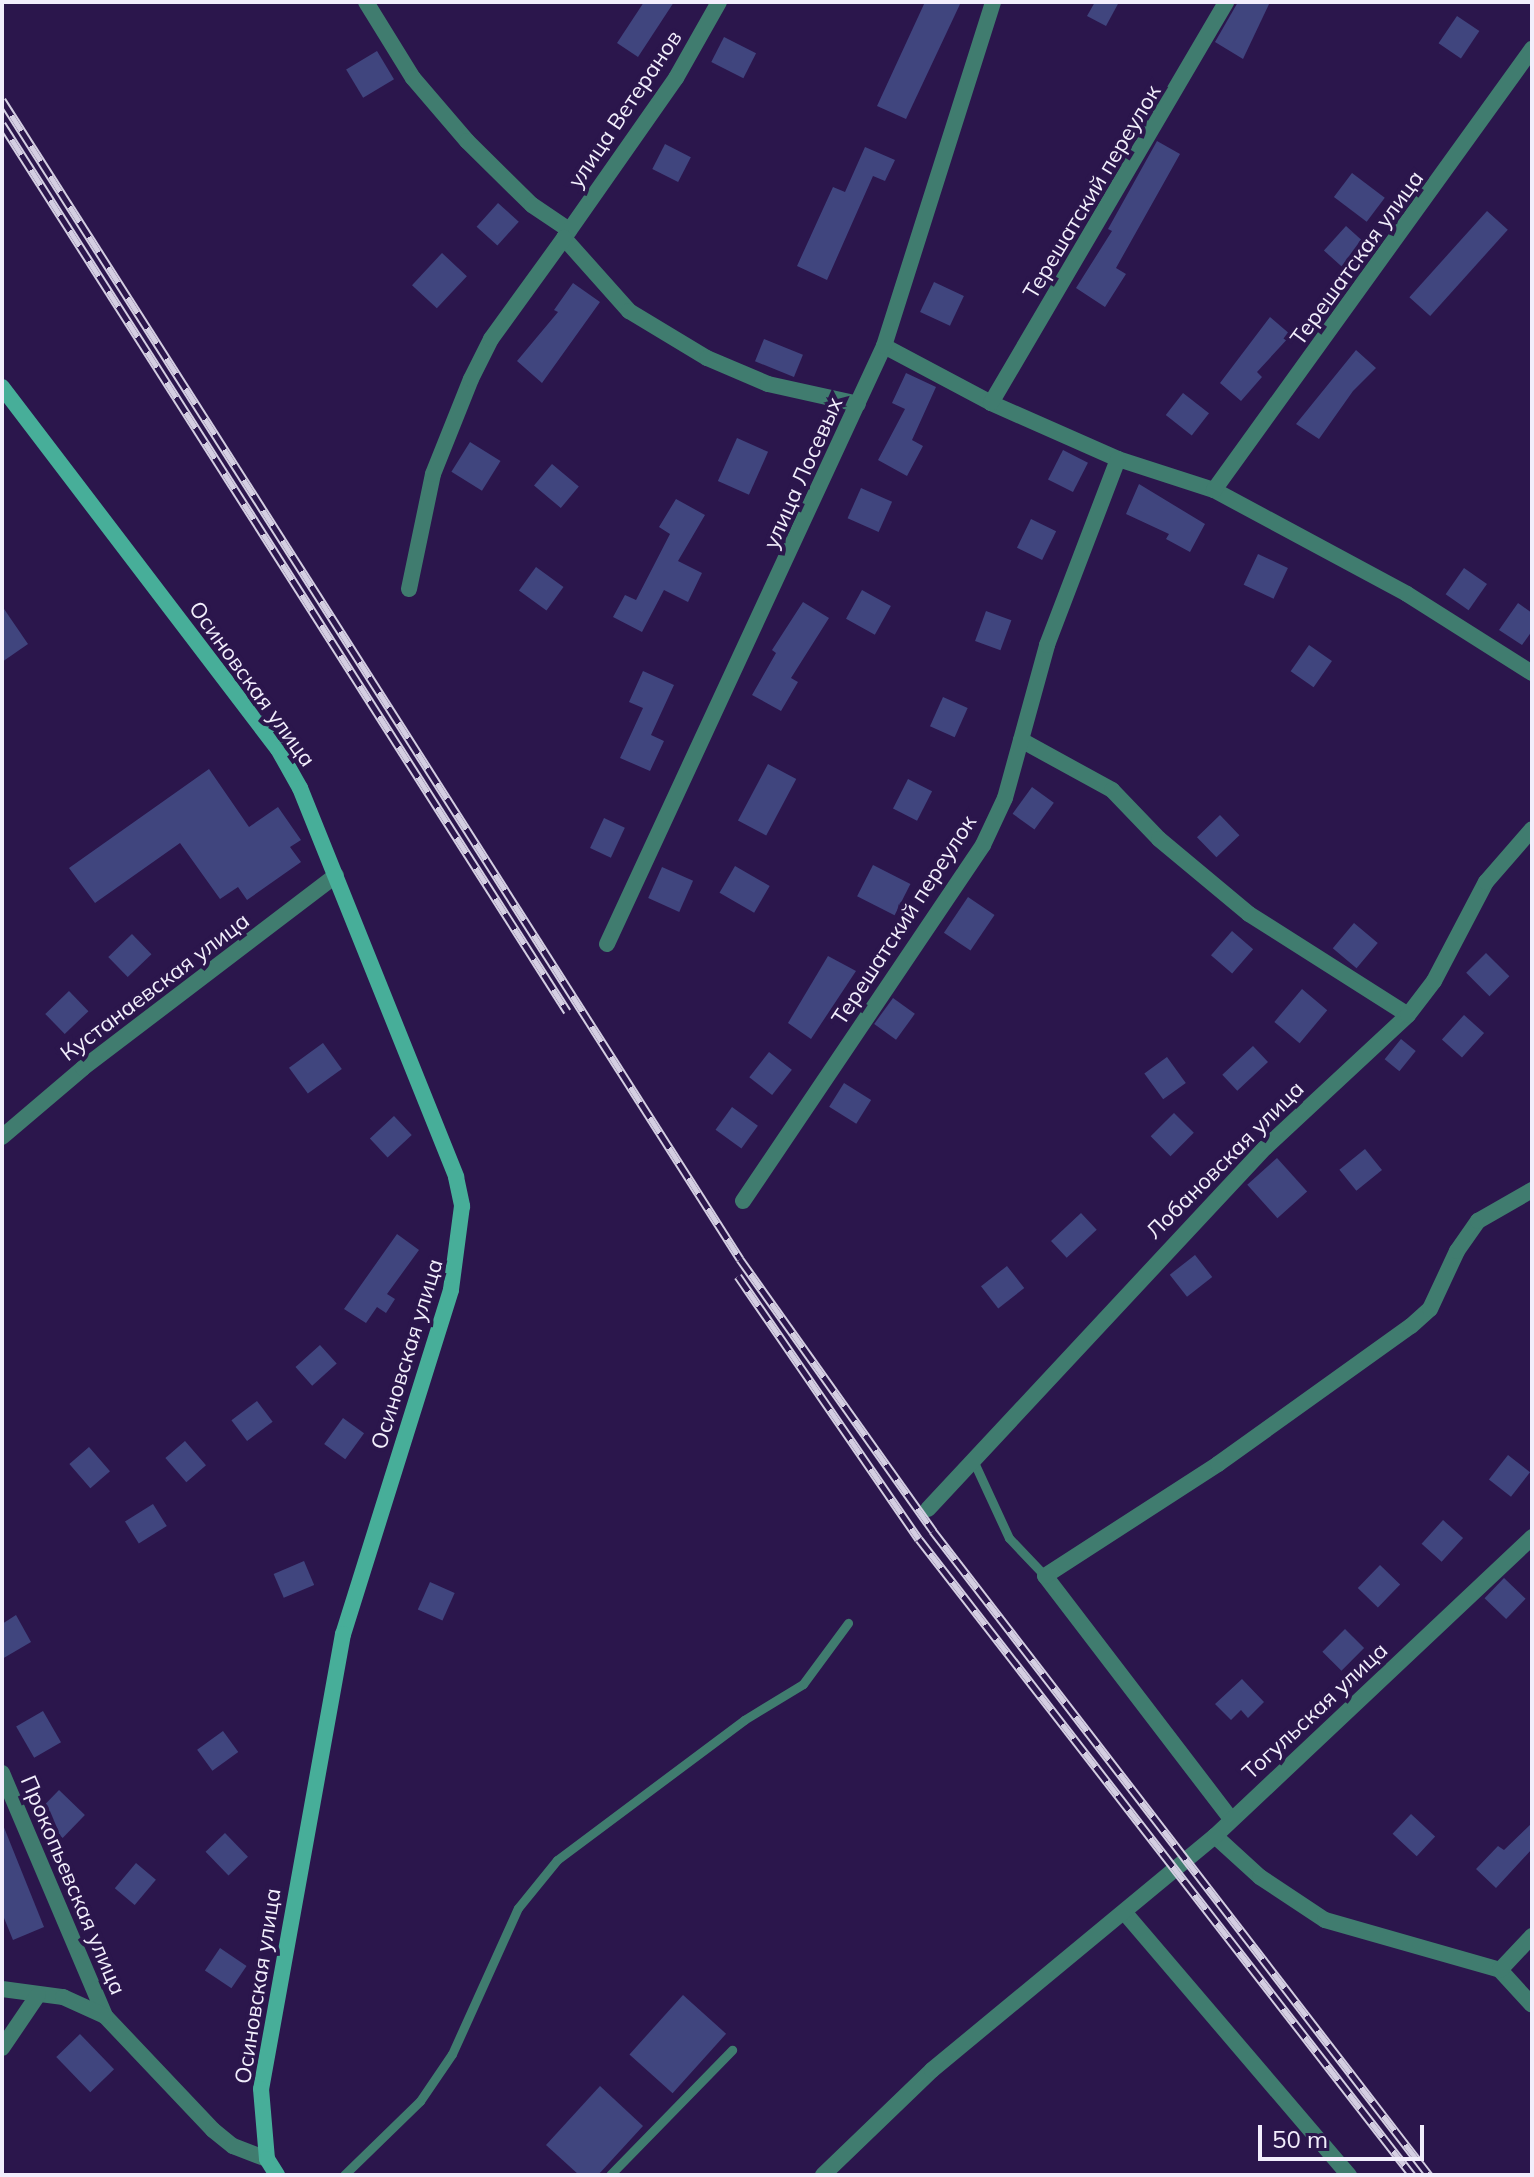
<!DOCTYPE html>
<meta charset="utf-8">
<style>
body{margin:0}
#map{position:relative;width:1534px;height:2177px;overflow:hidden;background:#2b164c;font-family:Mulish,sans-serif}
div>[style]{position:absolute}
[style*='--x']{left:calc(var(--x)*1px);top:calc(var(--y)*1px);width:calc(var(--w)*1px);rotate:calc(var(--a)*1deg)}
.building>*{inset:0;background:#40457e;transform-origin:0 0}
.service>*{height:9px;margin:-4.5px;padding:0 4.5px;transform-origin:4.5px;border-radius:4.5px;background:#407c6f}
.minor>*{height:16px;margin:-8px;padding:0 8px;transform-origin:8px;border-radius:8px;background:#407c6f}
.secondary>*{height:16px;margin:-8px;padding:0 8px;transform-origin:8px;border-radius:8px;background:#47ae99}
.rail>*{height:9px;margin-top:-4.5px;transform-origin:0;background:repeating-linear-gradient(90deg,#2b164c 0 18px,#d4cee2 0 36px);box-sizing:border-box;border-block:2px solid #d4cee2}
span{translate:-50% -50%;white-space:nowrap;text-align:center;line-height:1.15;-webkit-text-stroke:8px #2b164c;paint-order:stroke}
.street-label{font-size:22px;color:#f2eefc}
.frame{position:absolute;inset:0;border:4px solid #f2eefc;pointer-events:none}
.scale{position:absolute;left:1258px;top:2125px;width:166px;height:36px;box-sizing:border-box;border:4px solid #f2eefc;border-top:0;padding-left:10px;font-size:24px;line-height:28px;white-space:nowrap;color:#f2eefc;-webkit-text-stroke:6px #2b164c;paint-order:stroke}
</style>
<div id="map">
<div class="building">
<i style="clip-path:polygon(644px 2px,674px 2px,638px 57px,617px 43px)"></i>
<i style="clip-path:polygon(925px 2px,961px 2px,906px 119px,877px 106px)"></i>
<i style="clip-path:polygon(1095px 2px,1119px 2px,1106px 26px,1087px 16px)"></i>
<i style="clip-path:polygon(1238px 2px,1270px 2px,1243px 59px,1215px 42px)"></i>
<i style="left:1457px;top:16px;width:27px;height:33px;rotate:34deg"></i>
<i style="left:724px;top:37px;width:36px;height:28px;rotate:27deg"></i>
<i style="left:377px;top:51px;width:33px;height:36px;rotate:59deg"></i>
<i style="clip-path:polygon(1157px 141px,1180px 154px,1116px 268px,1126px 274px,1105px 307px,1076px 288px,1112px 231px,1108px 229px)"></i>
<i style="left:665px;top:144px;width:29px;height:28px;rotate:27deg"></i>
<i style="clip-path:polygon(865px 147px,895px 160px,885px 181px,873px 176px,827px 280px,797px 266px,833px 187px,845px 192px)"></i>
<i style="left:1352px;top:173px;width:41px;height:30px;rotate:37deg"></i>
<i style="left:498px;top:203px;width:28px;height:32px;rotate:42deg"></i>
<i style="left:1487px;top:211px;width:28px;height:116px;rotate:42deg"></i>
<i style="left:1346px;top:226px;width:28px;height:33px;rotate:42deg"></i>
<i style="left:442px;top:253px;width:34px;height:44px;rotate:43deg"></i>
<i style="left:934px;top:282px;width:33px;height:33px;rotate:25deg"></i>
<i style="clip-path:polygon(573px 283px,600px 302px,542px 383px,517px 361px,558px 312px,554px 310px)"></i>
<i style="clip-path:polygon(1270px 317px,1291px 335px,1257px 372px,1262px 377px,1241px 401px,1220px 383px)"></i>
<i style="left:764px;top:339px;width:42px;height:24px;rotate:22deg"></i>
<i style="clip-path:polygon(1356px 350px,1376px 368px,1353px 391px,1319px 439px,1296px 424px)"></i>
<i style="clip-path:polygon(906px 373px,936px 387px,912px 440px,923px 446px,907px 476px,878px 460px,905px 409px,892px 403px)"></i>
<i style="left:1183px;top:393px;width:33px;height:28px;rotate:38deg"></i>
<i style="left:737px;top:438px;width:34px;height:47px;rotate:24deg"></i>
<i style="left:470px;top:442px;width:36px;height:35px;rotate:32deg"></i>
<i style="left:1063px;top:450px;width:28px;height:33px;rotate:27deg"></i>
<i style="left:552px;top:464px;width:35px;height:28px;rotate:40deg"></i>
<i style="clip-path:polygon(1139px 484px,1205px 524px,1190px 552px,1166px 539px,1169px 534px,1126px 514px)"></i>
<i style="left:861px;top:488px;width:34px;height:33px;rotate:24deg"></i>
<i style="clip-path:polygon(676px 499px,705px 515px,678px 561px,702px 573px,688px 602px,664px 590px,642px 632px,613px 617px,625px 595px,636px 600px,670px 534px,659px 527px)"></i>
<i style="left:1031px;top:519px;width:28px;height:32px;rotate:26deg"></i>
<i style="left:1258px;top:554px;width:33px;height:34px;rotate:25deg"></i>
<i style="left:536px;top:567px;width:34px;height:29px;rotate:36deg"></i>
<i style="left:1464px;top:568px;width:28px;height:32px;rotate:35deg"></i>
<i style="left:862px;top:590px;width:33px;height:33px;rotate:29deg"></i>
<i style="clip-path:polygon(803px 602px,829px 618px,791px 678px,798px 682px,781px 711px,752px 695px,776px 653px,772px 650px)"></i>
<i style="clip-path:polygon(1518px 603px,1532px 613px,1532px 631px,1522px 645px,1499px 630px)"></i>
<i style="clip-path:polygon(2px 606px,28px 644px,2px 662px)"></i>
<i style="left:986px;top:611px;width:27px;height:32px;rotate:20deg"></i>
<i style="left:1309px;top:645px;width:28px;height:32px;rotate:35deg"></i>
<i style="clip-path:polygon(643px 671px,674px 685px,651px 735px,664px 741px,650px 771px,620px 758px,643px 708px,629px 702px)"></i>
<i style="left:943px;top:697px;width:27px;height:32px;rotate:24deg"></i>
<i style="left:768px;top:764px;width:32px;height:64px;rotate:28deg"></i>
<i style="clip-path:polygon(209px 769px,249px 827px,278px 807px,301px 840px,290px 847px,301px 862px,247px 900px,238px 887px,220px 899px,180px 843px,95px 903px,69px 868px)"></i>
<i style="left:908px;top:779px;width:27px;height:33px;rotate:27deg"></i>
<i style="left:1032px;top:787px;width:27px;height:33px;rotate:36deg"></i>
<i style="left:1220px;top:815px;width:28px;height:32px;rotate:46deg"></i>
<i style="left:604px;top:818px;width:23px;height:33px;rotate:25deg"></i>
<i style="left:873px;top:865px;width:42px;height:35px;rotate:27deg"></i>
<i style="left:735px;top:866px;width:40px;height:31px;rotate:30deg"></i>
<i style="left:662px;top:867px;width:34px;height:34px;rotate:24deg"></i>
<i style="left:968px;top:897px;width:32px;height:43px;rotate:34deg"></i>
<i style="left:1354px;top:923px;width:31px;height:33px;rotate:40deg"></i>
<i style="left:1232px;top:931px;width:28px;height:32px;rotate:41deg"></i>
<i style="left:132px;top:934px;width:28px;height:33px;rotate:46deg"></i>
<i style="left:1486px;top:953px;width:33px;height:28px;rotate:45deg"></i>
<i style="clip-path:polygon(828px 956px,856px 971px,811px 1039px,788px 1023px)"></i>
<i style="left:1302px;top:989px;width:33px;height:43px;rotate:40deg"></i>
<i style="left:69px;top:991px;width:28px;height:33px;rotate:46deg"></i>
<i style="left:893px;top:998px;width:27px;height:32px;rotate:36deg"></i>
<i style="left:1464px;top:1015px;width:27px;height:33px;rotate:42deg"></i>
<i style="left:1401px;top:1039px;width:19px;height:26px;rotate:39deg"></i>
<i style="left:323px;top:1043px;width:32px;height:42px;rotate:54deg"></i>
<i style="left:1253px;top:1046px;width:22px;height:42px;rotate:47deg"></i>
<i style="left:769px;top:1052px;width:29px;height:32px;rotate:38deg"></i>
<i style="left:1167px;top:1057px;width:32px;height:28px;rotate:54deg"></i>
<i style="left:844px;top:1083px;width:32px;height:28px;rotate:32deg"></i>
<i style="left:732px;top:1107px;width:32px;height:28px;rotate:36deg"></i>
<i style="left:1174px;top:1113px;width:28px;height:33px;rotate:45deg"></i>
<i style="left:394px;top:1116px;width:26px;height:33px;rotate:47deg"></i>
<i style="left:1365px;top:1149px;width:27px;height:33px;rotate:51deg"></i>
<i style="left:1277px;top:1158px;width:45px;height:40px;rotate:48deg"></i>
<i style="left:1081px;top:1213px;width:23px;height:41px;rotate:47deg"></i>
<i style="clip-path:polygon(397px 1234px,419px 1250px,387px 1294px,395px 1299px,386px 1313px,377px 1307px,366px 1323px,344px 1309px)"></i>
<i style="left:1195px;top:1255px;width:28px;height:32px;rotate:52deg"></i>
<i style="left:1007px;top:1266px;width:28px;height:33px;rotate:52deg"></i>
<i style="left:320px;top:1345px;width:25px;height:33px;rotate:48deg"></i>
<i style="left:257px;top:1401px;width:26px;height:32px;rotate:53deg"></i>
<i style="left:343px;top:1418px;width:26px;height:32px;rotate:36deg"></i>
<i style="left:185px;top:1441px;width:32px;height:26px;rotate:49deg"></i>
<i style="left:89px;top:1447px;width:32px;height:26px;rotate:49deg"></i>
<i style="left:1508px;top:1455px;width:28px;height:31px;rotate:38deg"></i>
<i style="left:153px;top:1504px;width:26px;height:33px;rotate:58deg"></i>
<i style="left:1443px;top:1520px;width:27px;height:32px;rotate:42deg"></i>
<i style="left:304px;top:1561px;width:26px;height:33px;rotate:67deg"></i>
<i style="left:1380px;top:1565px;width:28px;height:32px;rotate:44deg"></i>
<i style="left:1504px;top:1578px;width:30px;height:28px;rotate:44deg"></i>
<i style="left:430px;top:1582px;width:27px;height:30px;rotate:24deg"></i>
<i style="clip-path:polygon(16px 1615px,31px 1642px,2px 1659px,2px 1624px)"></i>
<i style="left:1345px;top:1629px;width:27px;height:32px;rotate:45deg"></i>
<i style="clip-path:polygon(1242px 1679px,1264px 1702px,1248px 1718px,1241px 1710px,1231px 1720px,1215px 1704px)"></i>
<i style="left:43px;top:1711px;width:36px;height:31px;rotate:60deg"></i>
<i style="left:223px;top:1731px;width:26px;height:32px;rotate:54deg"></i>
<i style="left:59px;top:1790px;width:36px;height:32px;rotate:44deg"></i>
<i style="left:1411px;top:1814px;width:33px;height:27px;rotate:43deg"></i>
<i style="clip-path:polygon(1532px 1823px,1532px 1849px,1496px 1888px,1476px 1869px,1498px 1846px,1504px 1850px)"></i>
<i style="clip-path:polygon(3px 1825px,44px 1927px,13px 1940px,2px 1913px)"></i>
<i style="left:225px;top:1833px;width:33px;height:27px;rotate:46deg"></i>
<i style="left:136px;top:1863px;width:26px;height:33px;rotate:40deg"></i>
<i style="left:220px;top:1948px;width:32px;height:27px;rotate:34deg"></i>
<i style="left:683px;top:1995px;width:58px;height:80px;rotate:42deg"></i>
<i style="left:80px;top:2034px;width:49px;height:33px;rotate:46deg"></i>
<i style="clip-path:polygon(600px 2086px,643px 2126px,598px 2175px,579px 2175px,546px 2145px)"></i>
</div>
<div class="service">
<i style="--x:972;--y:1458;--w:88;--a:65.2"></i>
<i style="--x:1009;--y:1538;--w:52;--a:46.5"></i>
<i style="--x:344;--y:2175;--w:106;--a:-44.2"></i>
<i style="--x:420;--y:2101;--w:57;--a:-55.8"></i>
<i style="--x:452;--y:2054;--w:160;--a:-65.7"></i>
<i style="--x:518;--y:1908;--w:62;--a:-50.9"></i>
<i style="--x:557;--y:1860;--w:234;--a:-36.8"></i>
<i style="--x:744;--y:1720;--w:69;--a:-31.4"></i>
<i style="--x:803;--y:1684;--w:76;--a:-53.6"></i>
<i style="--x:610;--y:2175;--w:175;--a:-45.7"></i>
</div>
<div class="minor">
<i style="--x:366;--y:2;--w:89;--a:58.3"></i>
<i style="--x:413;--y:78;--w:83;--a:49.4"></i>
<i style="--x:467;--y:141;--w:91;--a:44.6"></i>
<i style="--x:532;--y:205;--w:45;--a:34"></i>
<i style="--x:719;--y:2;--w:87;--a:119.5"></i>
<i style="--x:676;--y:78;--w:195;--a:125"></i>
<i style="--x:564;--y:238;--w:98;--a:48.3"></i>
<i style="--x:629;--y:311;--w:91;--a:31.1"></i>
<i style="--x:707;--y:358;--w:66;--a:23.1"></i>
<i style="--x:768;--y:384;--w:92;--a:12.5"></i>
<i style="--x:884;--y:346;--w:121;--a:28"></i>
<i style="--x:991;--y:403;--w:139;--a:23.8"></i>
<i style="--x:1118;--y:459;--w:101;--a:17.9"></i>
<i style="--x:1214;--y:490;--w:219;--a:28.3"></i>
<i style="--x:1407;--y:594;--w:148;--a:32.3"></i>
<i style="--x:991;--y:403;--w:465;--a:-59.6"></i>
<i style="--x:1214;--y:490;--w:544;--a:-54.21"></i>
<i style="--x:409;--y:589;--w:117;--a:-78.2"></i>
<i style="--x:433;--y:474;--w:102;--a:-68.2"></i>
<i style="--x:471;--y:379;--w:45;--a:-63.4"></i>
<i style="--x:491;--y:339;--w:125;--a:-54.1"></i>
<i style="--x:1021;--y:740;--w:104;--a:28.8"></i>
<i style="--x:1112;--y:790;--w:68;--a:46.2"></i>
<i style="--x:1159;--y:839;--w:117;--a:39.8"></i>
<i style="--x:1249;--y:914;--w:188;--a:32.4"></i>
<i style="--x:607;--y:944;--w:659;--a:-65.15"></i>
<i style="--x:884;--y:346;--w:361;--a:-72.4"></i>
<i style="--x:2;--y:1137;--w:106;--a:-40.4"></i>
<i style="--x:83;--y:1068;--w:318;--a:-37.3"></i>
<i style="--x:743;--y:1201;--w:429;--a:-56"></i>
<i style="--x:983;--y:845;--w:52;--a:-64.9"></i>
<i style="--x:1005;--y:798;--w:159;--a:-74.6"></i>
<i style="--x:1047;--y:645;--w:199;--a:-69.1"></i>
<i style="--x:928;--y:1509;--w:494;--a:-47"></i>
<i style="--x:1265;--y:1148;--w:195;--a:-42.9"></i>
<i style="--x:1408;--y:1015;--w:43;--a:-52.6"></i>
<i style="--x:1434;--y:981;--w:112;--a:-62.3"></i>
<i style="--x:1486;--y:882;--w:70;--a:-49"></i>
<i style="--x:2;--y:1773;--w:264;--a:67"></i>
<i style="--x:105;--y:2016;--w:157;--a:46.5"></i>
<i style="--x:213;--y:2130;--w:26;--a:39"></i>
<i style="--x:233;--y:2146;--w:36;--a:21"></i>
<i style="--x:1231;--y:1819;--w:306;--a:-127.4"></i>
<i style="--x:1045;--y:1576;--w:206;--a:-32.9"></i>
<i style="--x:1218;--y:1464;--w:237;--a:-35.6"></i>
<i style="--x:1411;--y:1326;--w:25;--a:-42"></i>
<i style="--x:1430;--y:1309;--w:64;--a:-65"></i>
<i style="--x:1457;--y:1251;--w:37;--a:-55"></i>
<i style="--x:1478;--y:1221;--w:62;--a:-29.9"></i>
<i style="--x:1215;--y:1836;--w:61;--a:42.3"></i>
<i style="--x:1260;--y:1877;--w:78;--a:33.5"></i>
<i style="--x:1325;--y:1920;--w:182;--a:15.9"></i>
<i style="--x:1500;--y:1970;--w:47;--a:47.6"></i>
<i style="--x:1125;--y:1913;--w:345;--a:49.5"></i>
<i style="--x:1500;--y:1970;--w:47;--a:-46.7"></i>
<i style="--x:2;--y:1989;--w:62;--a:7.5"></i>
<i style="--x:63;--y:1997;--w:46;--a:24.3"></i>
<i style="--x:2;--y:2048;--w:64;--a:-55.8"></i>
<i style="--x:823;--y:2175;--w:151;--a:-43.9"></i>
<i style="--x:932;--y:2070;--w:367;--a:-39.6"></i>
<i style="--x:1215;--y:1836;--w:436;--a:-43.3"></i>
</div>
<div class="secondary">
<i style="--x:2;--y:387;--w:455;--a:52.7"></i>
<i style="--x:278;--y:749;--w:45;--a:60.6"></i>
<i style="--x:300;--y:788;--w:419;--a:68.1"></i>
<i style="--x:456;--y:1177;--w:30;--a:78"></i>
<i style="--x:462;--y:1206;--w:85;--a:97.5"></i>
<i style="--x:451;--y:1290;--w:361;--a:107.4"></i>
<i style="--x:343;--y:1634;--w:462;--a:100.2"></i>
<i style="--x:261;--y:2089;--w:70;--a:85.1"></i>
<i style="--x:267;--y:2159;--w:19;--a:58"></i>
</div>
<div class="rail">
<i style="--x:2;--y:100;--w:1374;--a:57.51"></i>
<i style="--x:740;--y:1259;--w:334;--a:54.6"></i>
<i style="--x:933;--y:1531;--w:813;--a:52.4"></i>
<i style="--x:2;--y:124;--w:1052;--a:57.5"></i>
<i style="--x:738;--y:1276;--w:319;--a:55.5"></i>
<i style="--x:919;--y:1539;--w:805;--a:52.22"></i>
</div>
<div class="street-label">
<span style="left:625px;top:109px;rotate:-56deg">улица Ветеранов</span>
<span style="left:1092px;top:192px;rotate:-59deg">Терешатский переулок</span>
<span style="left:1357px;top:258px;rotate:-54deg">Терешатская улица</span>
<span style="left:803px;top:473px;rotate:-66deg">улица Лосевых</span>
<span style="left:252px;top:684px;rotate:54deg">Осиновская улица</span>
<span style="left:904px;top:920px;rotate:-57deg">Терешатский переулок</span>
<span style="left:155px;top:987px;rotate:-37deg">Кустанаевская улица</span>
<span style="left:1225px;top:1160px;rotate:-45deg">Лобановская улица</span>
<span style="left:407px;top:1354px;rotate:-73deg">Осиновская улица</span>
<span style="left:1315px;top:1711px;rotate:-43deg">Тогульская улица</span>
<span style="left:73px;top:1885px;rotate:67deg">Прокопьевская улица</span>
<span style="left:258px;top:1986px;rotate:-81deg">Осиновская улица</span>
</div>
<div class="frame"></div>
<div class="scale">50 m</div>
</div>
